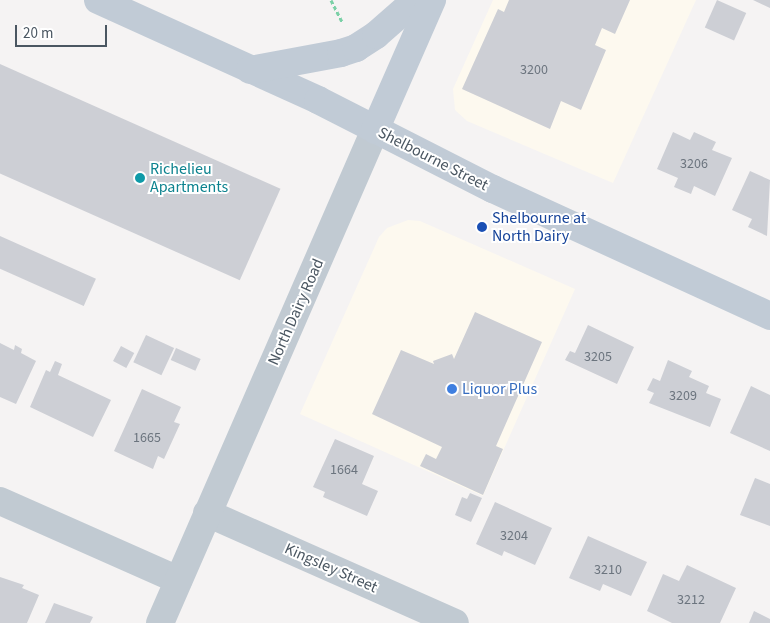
<!DOCTYPE html>
<style>
body{margin:0}
#map{position:relative;width:770px;height:623px;overflow:hidden;background:#f5f3f3;font-family:"Source Sans 3",sans-serif}
div>[style]{position:absolute}
[style*='--x']{left:calc(var(--x)*1px);top:calc(var(--y)*1px);width:calc(var(--w)*1px);rotate:calc(var(--a)*1deg)}
.commercial>*{inset:0;background:#fdf9ef}
.building>*{inset:0;background:#cdcfd5;transform-origin:0 0}
.path>*{height:3px;margin-top:-1.5px;transform-origin:0;background:repeating-linear-gradient(90deg,#7ad0a6 0 4px,transparent 0 6.5px)}
.street>*{height:28px;margin:-14px;padding:0 14px;transform-origin:14px;border-radius:14px;background:#c1cad2}
.secondary>*{height:28px;margin:-14px;padding:0 14px;transform-origin:14px;border-radius:14px;background:#c1cbd6}
.dots>*{width:14px;height:14px;translate:-50% -50%;box-sizing:border-box;border:2px solid #fff;border-radius:50%}
span{translate:-50% -50%;white-space:nowrap;text-align:center;line-height:1.15;-webkit-text-stroke:4px #fff;paint-order:stroke}
.number-label{font-size:14px;color:#6b747e}
.number-label span{-webkit-text-stroke-width:0}
.street-label{font-size:16px;color:#4a5661}
.culture-label{font-size:16px;color:#0d838f}
.left{translate:0 -50%;text-align:left}
.transit-label{font-size:16px;color:#164399}
.shop-label{font-size:16px;color:#366cbe}
.scale{position:absolute;left:15px;top:25px;width:92px;height:22px;box-sizing:border-box;border:2px solid #4a5661;border-top:0;padding-left:6px;font-size:15px;line-height:18px;white-space:nowrap;color:#4a5661;-webkit-text-stroke:4px #fff;paint-order:stroke}
</style>
<div id="map">
<div class="commercial">
<i style="clip-path:polygon(493px 0,696px 0,613px 183px,467px 121px,455px 110px,453px 89px)"></i>
<i style="clip-path:polygon(408px 220px,420px 221px,575px 289px,483px 496px,300px 414px,379px 237px,387px 228px)"></i>
</div>
<div class="building">
<i style="clip-path:polygon(509px 0,630px 0,615px 34px,602px 28px,595px 45px,606px 50px,581px 110px,561px 101px,550px 129px,462px 89px,498px 9px,504px 12px)"></i>
<i style="left:717px;top:0;width:32px;height:30px;rotate:24deg"></i>
<i style="clip-path:polygon(753px 0,770px 0,770px 8px)"></i>
<i style="left:0;top:64px;width:307px;height:100px;rotate:24deg"></i>
<i style="clip-path:polygon(673px 132px,690px 140px,694px 132px,716px 142px,712px 150px,732px 158px,715px 196px,694px 186px,691px 194px,674px 187px,678px 178px,657px 169px)"></i>
<i style="clip-path:polygon(750px 171px,770px 180px,767px 236px,748px 227px,752px 219px,732px 210px)"></i>
<i style="left:0;top:236px;width:105px;height:30px;rotate:24deg"></i>
<i style="clip-path:polygon(475px 312px,542px 342px,496px 446px,503px 449px,483px 495px,420px 466px,426px 454px,436px 459px,442px 447px,372px 414px,401px 350px,434px 364px,433px 361px,452px 354px,454px 359px)"></i>
<i style="clip-path:polygon(588px 325px,634px 347px,617px 384px,565px 360px,570px 351px,575px 353px)"></i>
<i style="left:146px;top:335px;width:31px;height:30px;rotate:25deg"></i>
<i style="clip-path:polygon(0 343px,14px 350px,15px 345px,22px 349px,21px 353px,36px 361px,16px 404px,0 397px)"></i>
<i style="left:121px;top:346px;width:15px;height:17px;rotate:28deg"></i>
<i style="left:176px;top:348px;width:27px;height:13px;rotate:24deg"></i>
<i style="clip-path:polygon(668px 360px,692px 371px,689px 377px,709px 386px,706px 393px,721px 399px,710px 427px,649px 403px,654px 393px,647px 390px,653px 378px,660px 381px)"></i>
<i style="clip-path:polygon(55px 361px,62px 364px,58px 375px,111px 400px,93px 437px,30px 407px,46px 370px,50px 372px)"></i>
<i style="clip-path:polygon(751px 386px,770px 395px,770px 451px,730px 433px)"></i>
<i style="clip-path:polygon(142px 389px,181px 407px,174px 422px,180px 424px,164px 459px,158px 456px,153px 469px,114px 451px)"></i>
<i style="clip-path:polygon(335px 439px,374px 456px,362px 484px,378px 491px,367px 516px,323px 497px,325px 492px,313px 487px)"></i>
<i style="clip-path:polygon(755px 478px,770px 484px,770px 526px,740px 515px)"></i>
<i style="clip-path:polygon(470px 493px,482px 498px,471px 522px,455px 515px,462px 497px,467px 499px)"></i>
<i style="clip-path:polygon(495px 502px,552px 528px,535px 565px,504px 551px,502px 556px,476px 544px)"></i>
<i style="clip-path:polygon(588px 536px,647px 562px,631px 596px,603px 584px,600px 591px,569px 578px)"></i>
<i style="clip-path:polygon(687px 565px,736px 588px,720px 623px,672px 623px,647px 611px,663px 574px,679px 581px)"></i>
<i style="clip-path:polygon(0 577px,24px 585px,22px 588px,39px 595px,27px 623px,0 623px)"></i>
<i style="clip-path:polygon(54px 603px,93px 617px,90px 623px,45px 623px)"></i>
<i style="clip-path:polygon(754px 611px,770px 619px,770px 623px,749px 623px)"></i>
</div>
<div class="path">
<i style="--x:331;--y:0;--w:25;--a:63"></i>
</div>
<div class="street">
<i style="--x:0;--y:501;--w:195;--a:23.9"></i>
<i style="--x:207;--y:513;--w:271;--a:23.9"></i>
<i style="--x:160;--y:623;--w:538;--a:-66.44"></i>
</div>
<div class="secondary">
<i style="--x:98;--y:0;--w:242;--a:24.4"></i>
<i style="--x:318;--y:100;--w:196;--a:27"></i>
<i style="--x:493;--y:189;--w:305;--a:24.6"></i>
<i style="--x:250;--y:70;--w:93;--a:-10.6"></i>
<i style="--x:341;--y:53;--w:16;--a:-18"></i>
<i style="--x:356;--y:48;--w:24;--a:-33"></i>
<i style="--x:376;--y:35;--w:53;--a:-41.2"></i>
<i style="--x:375;--y:130;--w:142;--a:-66.3"></i>
</div>
<div class="dots">
<i style="left:140px;top:178px;background:#0f9aa8"></i>
<i style="left:482px;top:227px;background:#1a4fb4"></i>
<i style="left:452px;top:389px;background:#3f7fe0"></i>
</div>
<div class="number-label">
<span style="left:534px;top:70px">3200</span>
<span style="left:694px;top:164px">3206</span>
<span style="left:598px;top:357px">3205</span>
<span style="left:683px;top:396px">3209</span>
<span style="left:147px;top:438px">1665</span>
<span style="left:344px;top:470px">1664</span>
<span style="left:514px;top:536px">3204</span>
<span style="left:608px;top:570px">3210</span>
<span style="left:691px;top:600px">3212</span>
</div>
<div class="street-label">
<span style="left:433px;top:159px;rotate:27deg">Shelbourne Street</span>
<span style="left:296px;top:312px;rotate:-66deg">North Dairy Road</span>
<span style="left:331px;top:568px;rotate:24deg">Kingsley Street</span>
</div>
<div class="culture-label">
<span class="left" style="left:150px;top:178px">Richelieu<br>Apartments</span>
</div>
<div class="transit-label">
<span class="left" style="left:492px;top:227px">Shelbourne at<br>North Dairy</span>
</div>
<div class="shop-label">
<span class="left" style="left:462px;top:389px">Liquor Plus</span>
</div>
<div class="scale">20 m</div>
</div>
